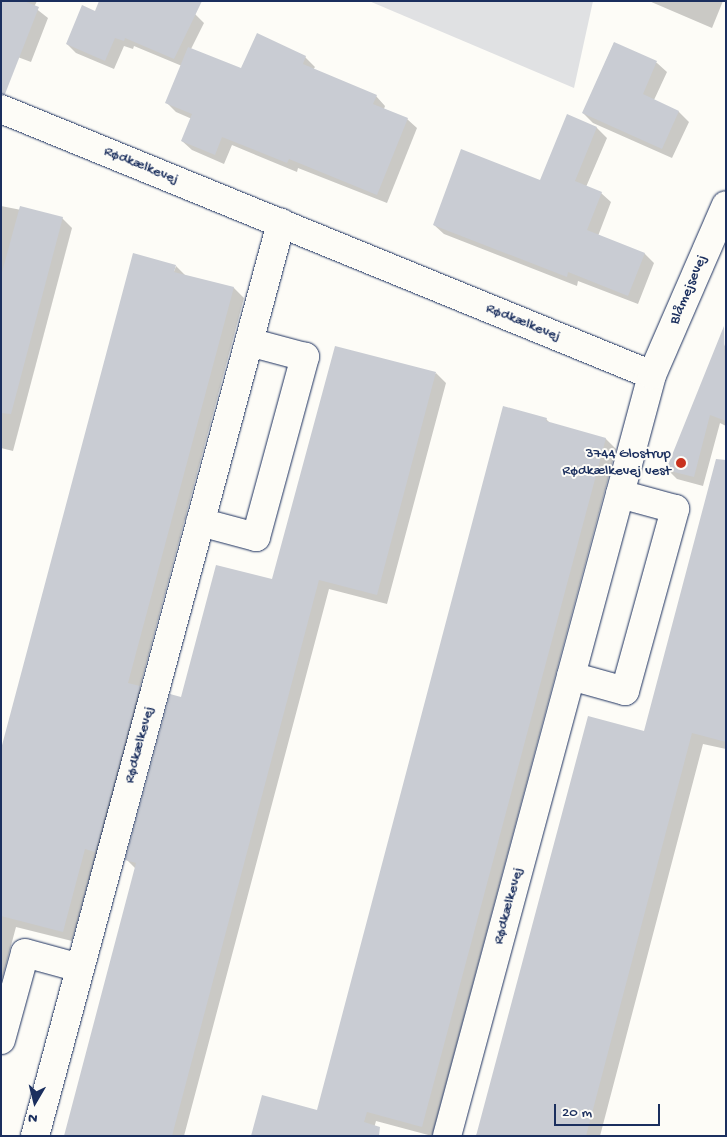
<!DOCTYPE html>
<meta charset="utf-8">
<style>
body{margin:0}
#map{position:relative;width:727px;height:1137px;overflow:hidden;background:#fdfcf7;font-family:"Gochi Hand",sans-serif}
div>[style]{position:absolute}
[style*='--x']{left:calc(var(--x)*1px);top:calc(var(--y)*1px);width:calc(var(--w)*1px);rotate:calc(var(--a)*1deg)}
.green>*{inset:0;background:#e0e1e3}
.shadow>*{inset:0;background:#0003}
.building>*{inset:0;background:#c9ccd3}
.roads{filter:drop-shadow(0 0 1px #1b2f5e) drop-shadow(0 0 1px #1b2f5e)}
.minor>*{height:28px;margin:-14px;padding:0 14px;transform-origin:14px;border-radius:14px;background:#fdfcf7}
.dots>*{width:14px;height:14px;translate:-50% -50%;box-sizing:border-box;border:2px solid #fdfcf7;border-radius:50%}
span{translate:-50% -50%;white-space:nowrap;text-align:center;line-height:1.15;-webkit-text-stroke:4px #fdfcf7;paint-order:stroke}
.street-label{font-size:15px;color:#1b2f5e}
.poi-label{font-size:15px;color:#1b2f5e}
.right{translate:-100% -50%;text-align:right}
.frame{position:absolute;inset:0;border:2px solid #1b2f5e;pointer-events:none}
.north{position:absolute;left:10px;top:1077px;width:50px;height:50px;-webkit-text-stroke:4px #fdfcf7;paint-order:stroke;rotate:188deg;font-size:14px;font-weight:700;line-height:20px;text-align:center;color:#1b2f5e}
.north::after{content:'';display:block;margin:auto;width:18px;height:22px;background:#1b2f5e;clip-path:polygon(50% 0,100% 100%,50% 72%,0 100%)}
.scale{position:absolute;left:554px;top:1104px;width:106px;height:22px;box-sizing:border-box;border:2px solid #1b2f5e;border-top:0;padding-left:6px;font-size:15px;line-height:18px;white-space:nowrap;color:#1b2f5e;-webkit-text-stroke:4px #fdfcf7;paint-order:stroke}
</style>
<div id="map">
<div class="green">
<i style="clip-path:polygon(369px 1px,593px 1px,574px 88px)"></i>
</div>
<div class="shadow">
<i style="clip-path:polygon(1px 1px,37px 1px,34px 7px,48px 18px,31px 62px,15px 56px)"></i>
<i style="clip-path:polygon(649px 1px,723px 1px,712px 28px)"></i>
<i style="clip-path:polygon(96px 12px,195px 14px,204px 23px,191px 49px,242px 70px,305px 57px,315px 67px,313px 70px,376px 96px,385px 106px,384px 109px,407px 119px,417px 128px,387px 203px,298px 168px,297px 172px,232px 145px,224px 164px,192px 150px,182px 141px,192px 119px,176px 112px,167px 103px,182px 66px,134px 46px,133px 49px,124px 46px,114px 69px,76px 53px,67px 44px)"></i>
<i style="clip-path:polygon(614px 43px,657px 63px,667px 72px,654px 100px,679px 112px,689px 122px,672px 158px,593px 123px,583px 113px)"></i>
<i style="clip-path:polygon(568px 116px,597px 128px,607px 138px,586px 187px,601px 193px,611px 202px,598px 236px,645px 254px,654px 263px,638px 304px,578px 281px,577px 286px,444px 234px,434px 225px,541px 182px)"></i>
<i style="clip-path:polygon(1px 206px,62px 218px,72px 228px,13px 451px,1px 448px)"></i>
<i style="clip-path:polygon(176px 266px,186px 276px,234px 288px,244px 298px,140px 687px,149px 697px,105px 861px,95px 858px,72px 941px,16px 927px,1px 983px,1px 754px)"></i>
<i style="clip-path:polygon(726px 342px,726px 426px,720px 423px,703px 486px,677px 479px,668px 470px)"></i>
<i style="clip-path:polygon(436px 373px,446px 383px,387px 604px,329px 589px,184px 1136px,65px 1136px,136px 869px,127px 860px,182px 699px)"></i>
<i style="clip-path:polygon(546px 419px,551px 424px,606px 439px,616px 449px,432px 1136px,376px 1121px,372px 1136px,318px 1111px)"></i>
<i style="clip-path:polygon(726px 504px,726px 749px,703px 744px,600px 1136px,476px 1136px,645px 733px)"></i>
</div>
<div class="building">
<i style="clip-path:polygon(1px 1px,24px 1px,39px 7px,5px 94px,1px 94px)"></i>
<i style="clip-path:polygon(99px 1px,202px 1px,174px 59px,125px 38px,124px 41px,115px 38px,105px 61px,66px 44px,82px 5px,95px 11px)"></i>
<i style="clip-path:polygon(257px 33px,306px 56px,303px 64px,377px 95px,373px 104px,408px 118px,377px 195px,289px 159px,287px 163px,222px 137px,215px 155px,181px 141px,192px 114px,165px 103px,188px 47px,241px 68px)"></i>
<i style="clip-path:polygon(614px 42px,657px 61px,643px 94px,679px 111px,662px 149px,582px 113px)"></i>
<i style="clip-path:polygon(567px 114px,597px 127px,575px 181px,602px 192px,587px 230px,645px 253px,628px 296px,568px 272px,567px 277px,433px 225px,461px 149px,540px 180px)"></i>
<i style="clip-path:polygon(20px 206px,63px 217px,11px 414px,1px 413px,1px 276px)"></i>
<i style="clip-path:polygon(133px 253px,176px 265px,174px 272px,234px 287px,128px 683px,140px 686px,95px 852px,85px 849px,63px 932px,1px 916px,1px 749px)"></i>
<i style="clip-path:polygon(724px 326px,726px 421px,710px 415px,694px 477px,666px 470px)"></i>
<i style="clip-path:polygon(335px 346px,436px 372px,377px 595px,319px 580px,172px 1136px,64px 1136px,136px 863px,125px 860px,170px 694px,181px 697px,216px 565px,272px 579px)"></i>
<i style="clip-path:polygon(503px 406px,547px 418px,546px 421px,606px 438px,422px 1127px,367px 1112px,364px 1122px,380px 1127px,379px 1136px,251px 1136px,262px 1095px,317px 1110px)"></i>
<i style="clip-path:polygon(716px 459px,726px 460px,726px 742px,692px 733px,586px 1136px,476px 1136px,588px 716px,644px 731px)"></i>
</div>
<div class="roads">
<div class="minor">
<i style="--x:1;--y:109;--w:703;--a:22.23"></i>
<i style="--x:200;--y:522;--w:58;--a:15"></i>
<i style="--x:256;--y:537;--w:187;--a:-74.8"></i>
<i style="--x:305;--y:357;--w:58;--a:-165"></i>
<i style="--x:571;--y:676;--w:56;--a:15.5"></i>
<i style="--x:625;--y:691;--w:189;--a:-74.6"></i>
<i style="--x:675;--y:509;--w:57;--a:-164.7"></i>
<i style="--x:1;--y:1040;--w:90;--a:-74.6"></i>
<i style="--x:25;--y:953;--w:57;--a:15.3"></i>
<i style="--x:35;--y:1136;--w:946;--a:-74.92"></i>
<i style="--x:447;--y:1136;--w:788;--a:-74.92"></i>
<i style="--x:652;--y:375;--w:185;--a:-66.5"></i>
</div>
</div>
<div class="dots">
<i style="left:681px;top:463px;background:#c8321e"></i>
</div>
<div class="street-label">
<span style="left:141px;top:166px;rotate:22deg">Rødkælkevej</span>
<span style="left:689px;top:290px;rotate:-67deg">Blåmejsevej</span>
<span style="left:523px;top:323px;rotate:22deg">Rødkælkevej</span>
<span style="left:140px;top:745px;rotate:-75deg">Rødkælkevej</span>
<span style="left:509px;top:906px;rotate:-75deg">Rødkælkevej</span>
</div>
<div class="poi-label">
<span class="right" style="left:671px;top:463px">3744 Glostrup<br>Rødkælkevej vest</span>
</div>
<div class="frame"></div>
<div class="north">N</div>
<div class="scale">20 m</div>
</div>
